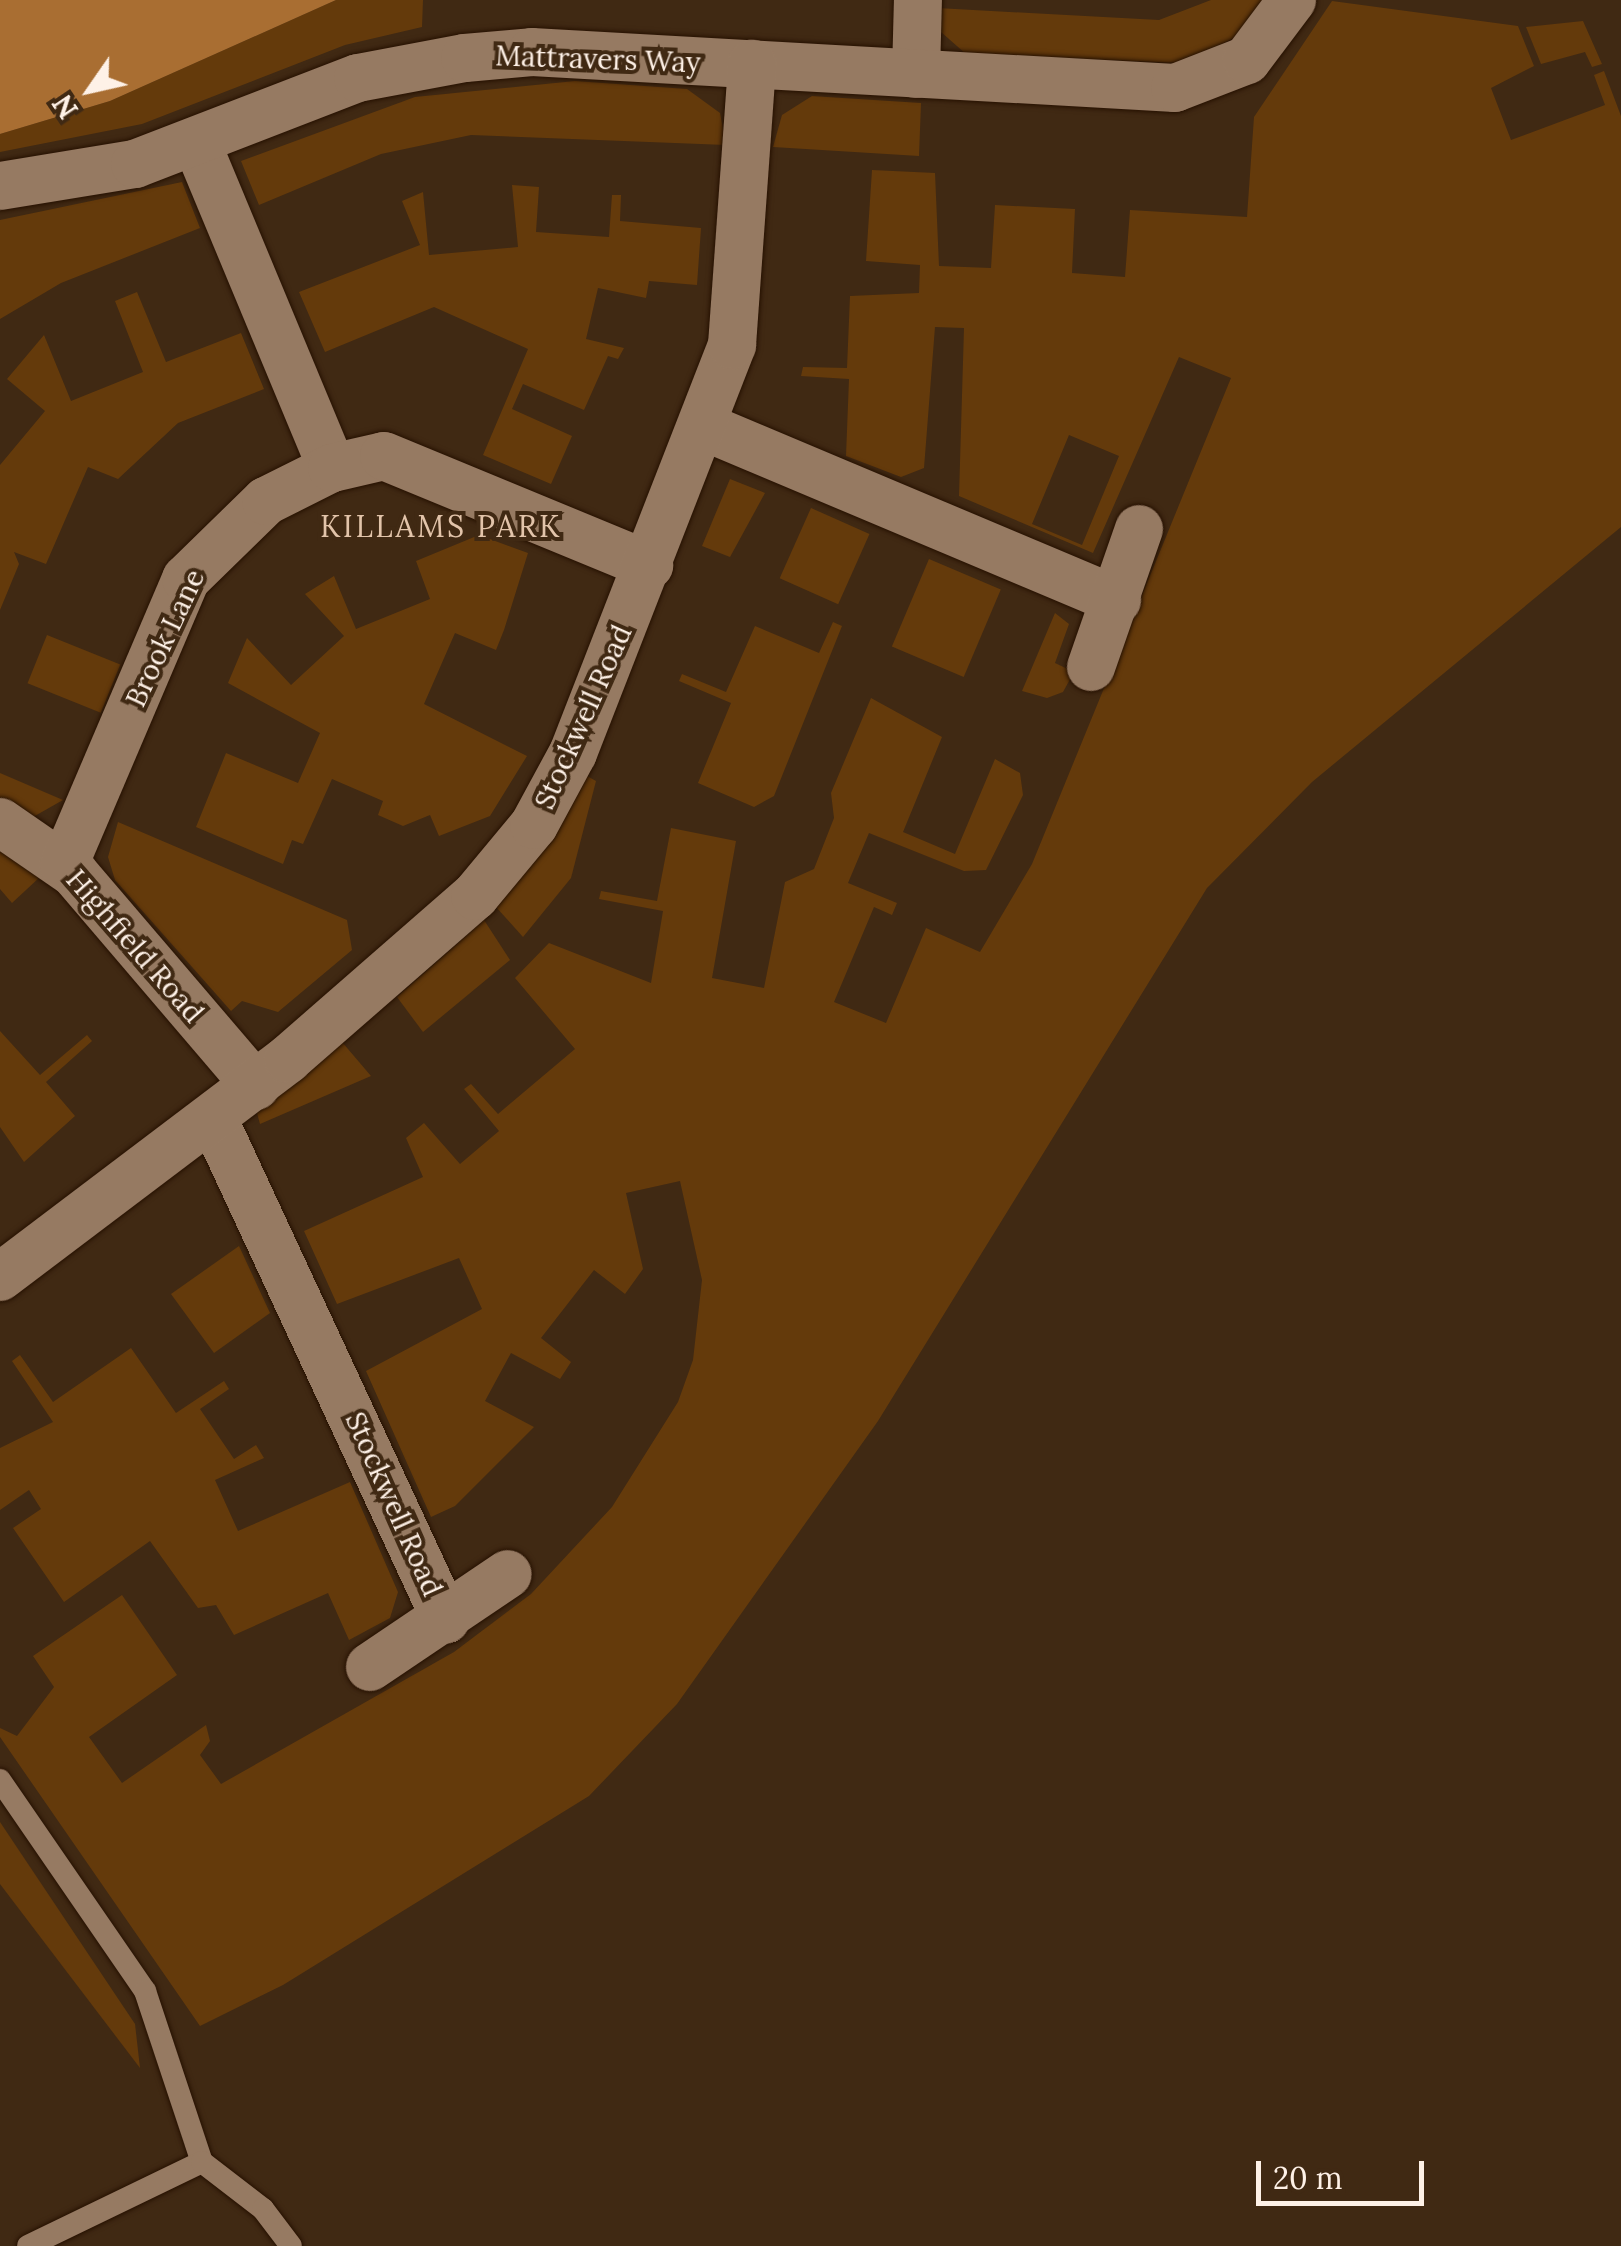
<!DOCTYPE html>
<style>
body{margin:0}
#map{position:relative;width:1621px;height:2246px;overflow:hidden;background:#402913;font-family:Lora,serif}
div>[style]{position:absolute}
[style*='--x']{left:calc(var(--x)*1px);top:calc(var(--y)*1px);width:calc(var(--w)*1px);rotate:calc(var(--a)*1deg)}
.green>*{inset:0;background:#643a0b;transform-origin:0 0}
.water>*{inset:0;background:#a96e32}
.roads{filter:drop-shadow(0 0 2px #261100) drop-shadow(0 0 2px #261100)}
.service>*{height:22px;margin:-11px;padding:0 11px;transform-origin:11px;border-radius:11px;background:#967a62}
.minor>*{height:48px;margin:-24px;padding:0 24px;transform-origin:24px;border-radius:24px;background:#967a62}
span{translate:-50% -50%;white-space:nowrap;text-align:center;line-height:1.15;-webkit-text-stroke:8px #402913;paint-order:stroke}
.street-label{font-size:28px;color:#fef1e7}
.neighbourhood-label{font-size:30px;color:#e2c4aa;letter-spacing:2.5px}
.north{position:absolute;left:40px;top:40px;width:100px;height:100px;-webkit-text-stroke:8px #402913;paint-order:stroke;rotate:236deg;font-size:28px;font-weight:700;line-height:40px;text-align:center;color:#fef1e7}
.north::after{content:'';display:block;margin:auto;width:35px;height:45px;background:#fef1e7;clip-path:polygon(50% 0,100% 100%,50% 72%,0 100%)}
.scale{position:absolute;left:1256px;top:2161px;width:168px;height:45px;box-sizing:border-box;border:5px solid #fef1e7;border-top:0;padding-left:12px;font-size:30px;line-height:35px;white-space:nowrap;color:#fef1e7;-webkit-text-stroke:8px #402913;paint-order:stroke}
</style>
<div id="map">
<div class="green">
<i style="clip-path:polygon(336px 0,423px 0,422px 27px,345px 45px,142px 124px,0 152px,0 134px,110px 101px)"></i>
<i style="clip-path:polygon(1211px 0,1266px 0,1236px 37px,1182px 63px,966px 54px,941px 32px,937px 8px,1159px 20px)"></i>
<i style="clip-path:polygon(evenodd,1332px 1px,1518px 26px,1534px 66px,1491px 88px,1511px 140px,1605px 105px,1594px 75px,1604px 71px,1621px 116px,1621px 527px,1312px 782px,1207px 888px,878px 1421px,677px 1704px,589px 1796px,283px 1985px,200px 2026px,0 1737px,0 1728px,17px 1736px,54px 1687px,33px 1656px,122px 1595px,177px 1675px,89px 1737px,122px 1783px,206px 1725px,210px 1741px,200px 1755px,221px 1784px,454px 1652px,531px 1594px,612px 1507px,678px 1402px,693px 1360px,702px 1280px,680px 1181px,626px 1193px,643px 1269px,625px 1294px,594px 1270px,541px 1338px,571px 1362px,560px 1379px,511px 1353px,485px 1401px,534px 1427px,455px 1506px,431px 1517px,366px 1371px,482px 1309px,459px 1258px,337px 1304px,304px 1231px,423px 1177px,406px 1138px,424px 1123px,460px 1164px,499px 1131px,464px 1089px,471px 1084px,498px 1114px,575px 1049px,515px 978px,549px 943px,651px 983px,663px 911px,599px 899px,601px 891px,657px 901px,671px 828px,736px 841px,712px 978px,764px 988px,785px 882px,814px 869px,834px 818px,831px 793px,871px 698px,942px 737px,903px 832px,955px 854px,995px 759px,1020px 773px,1023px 795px,986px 870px,964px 871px,869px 833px,848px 883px,897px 903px,892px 915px,874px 907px,834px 1002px,886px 1023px,926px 928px,980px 952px,1032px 864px,1231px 378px,1179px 357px,1093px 553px,959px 496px,964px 328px,935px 327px,924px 468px,901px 477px,846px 456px,849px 379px,801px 376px,803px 367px,847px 368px,850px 296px,919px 293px,920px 265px,866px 261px,872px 170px,935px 173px,939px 266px,991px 268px,995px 205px,1075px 209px,1072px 273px,1125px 277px,1130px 210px,1247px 217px,1254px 117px,1332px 1px,1069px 435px,1119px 456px,1082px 545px,1032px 524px,1069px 435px)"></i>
<i style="clip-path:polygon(1583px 21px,1602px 64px,1592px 67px,1585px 52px,1541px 64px,1526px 27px)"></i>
<i style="clip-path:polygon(575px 81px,687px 89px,720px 113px,726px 145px,471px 135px,381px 154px,259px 205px,241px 161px,415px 97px)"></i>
<i style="clip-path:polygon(812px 96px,921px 103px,919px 156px,773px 147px,782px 115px)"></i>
<i style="clip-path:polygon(182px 182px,200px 228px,61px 283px,0 319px,0 220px)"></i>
<i style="clip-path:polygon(512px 185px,539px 187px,536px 232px,609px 237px,612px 195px,621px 195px,620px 221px,701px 228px,697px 285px,649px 281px,646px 298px,598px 288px,586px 339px,624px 348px,618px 359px,608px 356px,584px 410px,523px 384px,512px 409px,572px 436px,551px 484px,483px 455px,528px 349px,434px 307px,325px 352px,299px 292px,420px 245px,402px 201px,423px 192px,429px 255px,518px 247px)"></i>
<i style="clip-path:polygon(137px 292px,166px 362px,241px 333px,264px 389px,178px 423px,118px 479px,88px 467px,46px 564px,14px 552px,19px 564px,0 610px,0 465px,45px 411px,7px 379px,44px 335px,71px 401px,143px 372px,115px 301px)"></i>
<i style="clip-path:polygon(730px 479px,765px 493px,730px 557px,702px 546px)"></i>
<i style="left:811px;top:508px;width:64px;height:77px;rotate:24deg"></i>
<i style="clip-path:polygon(479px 535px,528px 553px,504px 630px,496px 650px,455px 633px,424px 704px,527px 756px,490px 816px,439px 836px,430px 815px,403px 826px,378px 815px,383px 801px,332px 779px,303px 844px,292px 840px,283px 864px,196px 827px,226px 753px,298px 783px,320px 733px,228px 683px,247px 638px,291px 685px,344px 636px,305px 594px,334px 576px,356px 629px,430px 599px,416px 561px)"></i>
<i style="left:929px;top:559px;width:78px;height:95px;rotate:23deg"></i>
<i style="clip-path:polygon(1055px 613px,1069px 624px,1055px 663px,1074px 672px,1063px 692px,1047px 698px,1022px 691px)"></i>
<i style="clip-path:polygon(833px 622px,842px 626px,774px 796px,754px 807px,698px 783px,731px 703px,679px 681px,682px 674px,726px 692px,755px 626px,819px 653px)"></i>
<i style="left:47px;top:635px;width:79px;height:52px;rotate:22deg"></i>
<i style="clip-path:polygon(0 773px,63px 800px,33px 817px,0 798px)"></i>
<i style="clip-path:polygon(587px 776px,596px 781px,571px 878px,523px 937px,496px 907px)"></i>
<i style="clip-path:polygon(118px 822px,347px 920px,352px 950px,278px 1012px,242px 1001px,231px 1011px,115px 880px,108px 857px)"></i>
<i style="clip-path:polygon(0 851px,40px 877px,12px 903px,0 889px)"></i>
<i style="clip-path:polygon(484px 920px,510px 960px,423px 1032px,397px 997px)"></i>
<i style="clip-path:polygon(0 1031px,40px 1075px,87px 1035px,92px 1041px,46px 1082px,75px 1116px,24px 1162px,0 1127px)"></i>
<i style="clip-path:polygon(342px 1042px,371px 1076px,260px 1124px,257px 1113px)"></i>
<i style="clip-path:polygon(239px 1246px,270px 1313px,214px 1353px,171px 1294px)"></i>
<i style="clip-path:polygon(131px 1348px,176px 1413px,224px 1381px,229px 1389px,200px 1409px,234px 1459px,256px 1445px,264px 1458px,215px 1480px,238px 1531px,350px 1482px,398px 1592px,390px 1618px,349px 1640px,328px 1593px,234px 1635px,216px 1605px,198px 1608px,150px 1541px,64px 1602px,13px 1528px,41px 1509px,29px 1490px,0 1510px,0 1448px,53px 1422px,12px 1361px,20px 1355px,53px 1402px)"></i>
<i style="clip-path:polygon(0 1822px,135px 2024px,140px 2068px,0 1884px)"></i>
</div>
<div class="water">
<i style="clip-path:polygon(0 0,336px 0,110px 101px,0 134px)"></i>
</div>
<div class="roads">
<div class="service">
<i style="--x:0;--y:1780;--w:256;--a:55.5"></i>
<i style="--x:145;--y:1991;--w:180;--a:71.6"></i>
<i style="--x:28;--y:2246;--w:193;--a:-25.8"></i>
<i style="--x:202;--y:2162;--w:77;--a:37.6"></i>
<i style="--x:263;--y:2209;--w:46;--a:52.9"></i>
</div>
<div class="minor">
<i style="--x:916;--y:74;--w:74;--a:-88.5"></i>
<i style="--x:197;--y:144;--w:351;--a:67.4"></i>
<i style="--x:0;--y:186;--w:137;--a:-9.3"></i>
<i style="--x:135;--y:164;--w:239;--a:-21.1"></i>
<i style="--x:358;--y:78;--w:109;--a:-10.6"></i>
<i style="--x:465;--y:58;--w:67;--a:-5.1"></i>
<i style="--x:532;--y:52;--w:644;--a:3.2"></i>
<i style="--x:1175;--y:88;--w:77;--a:-21.3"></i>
<i style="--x:1247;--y:60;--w:75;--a:-53.1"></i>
<i style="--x:705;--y:427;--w:447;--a:22.8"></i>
<i style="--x:1091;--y:667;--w:146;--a:-70.8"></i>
<i style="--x:0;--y:822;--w:90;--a:34.6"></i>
<i style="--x:74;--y:873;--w:280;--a:49.5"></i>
<i style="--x:64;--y:865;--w:311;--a:-66.9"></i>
<i style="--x:186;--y:579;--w:112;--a:-44.3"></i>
<i style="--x:266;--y:501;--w:74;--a:-26.6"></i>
<i style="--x:332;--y:468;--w:53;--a:-13"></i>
<i style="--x:384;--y:456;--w:287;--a:22.4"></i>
<i style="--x:213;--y:1118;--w:553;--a:65.1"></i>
<i style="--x:0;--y:1277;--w:361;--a:-37.1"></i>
<i style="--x:288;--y:1059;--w:248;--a:-41.1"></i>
<i style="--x:475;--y:896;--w:92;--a:-50.3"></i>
<i style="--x:534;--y:825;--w:82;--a:-61.6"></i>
<i style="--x:573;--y:753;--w:438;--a:-68.7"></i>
<i style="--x:732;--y:345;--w:282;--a:-85.9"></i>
<i style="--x:370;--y:1667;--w:166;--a:-34"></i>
</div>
</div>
<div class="street-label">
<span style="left:598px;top:59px;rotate:2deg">Mattravers Way</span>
<span style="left:165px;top:638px;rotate:-65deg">Brook Lane</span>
<span style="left:583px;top:717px;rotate:-66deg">Stockwell Road</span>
<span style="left:135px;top:946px;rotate:49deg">Highfield Road</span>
<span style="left:394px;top:1504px;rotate:66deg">Stockwell Road</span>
</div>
<div class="neighbourhood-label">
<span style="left:441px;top:526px">KILLAMS PARK</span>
</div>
<div class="north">N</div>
<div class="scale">20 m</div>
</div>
